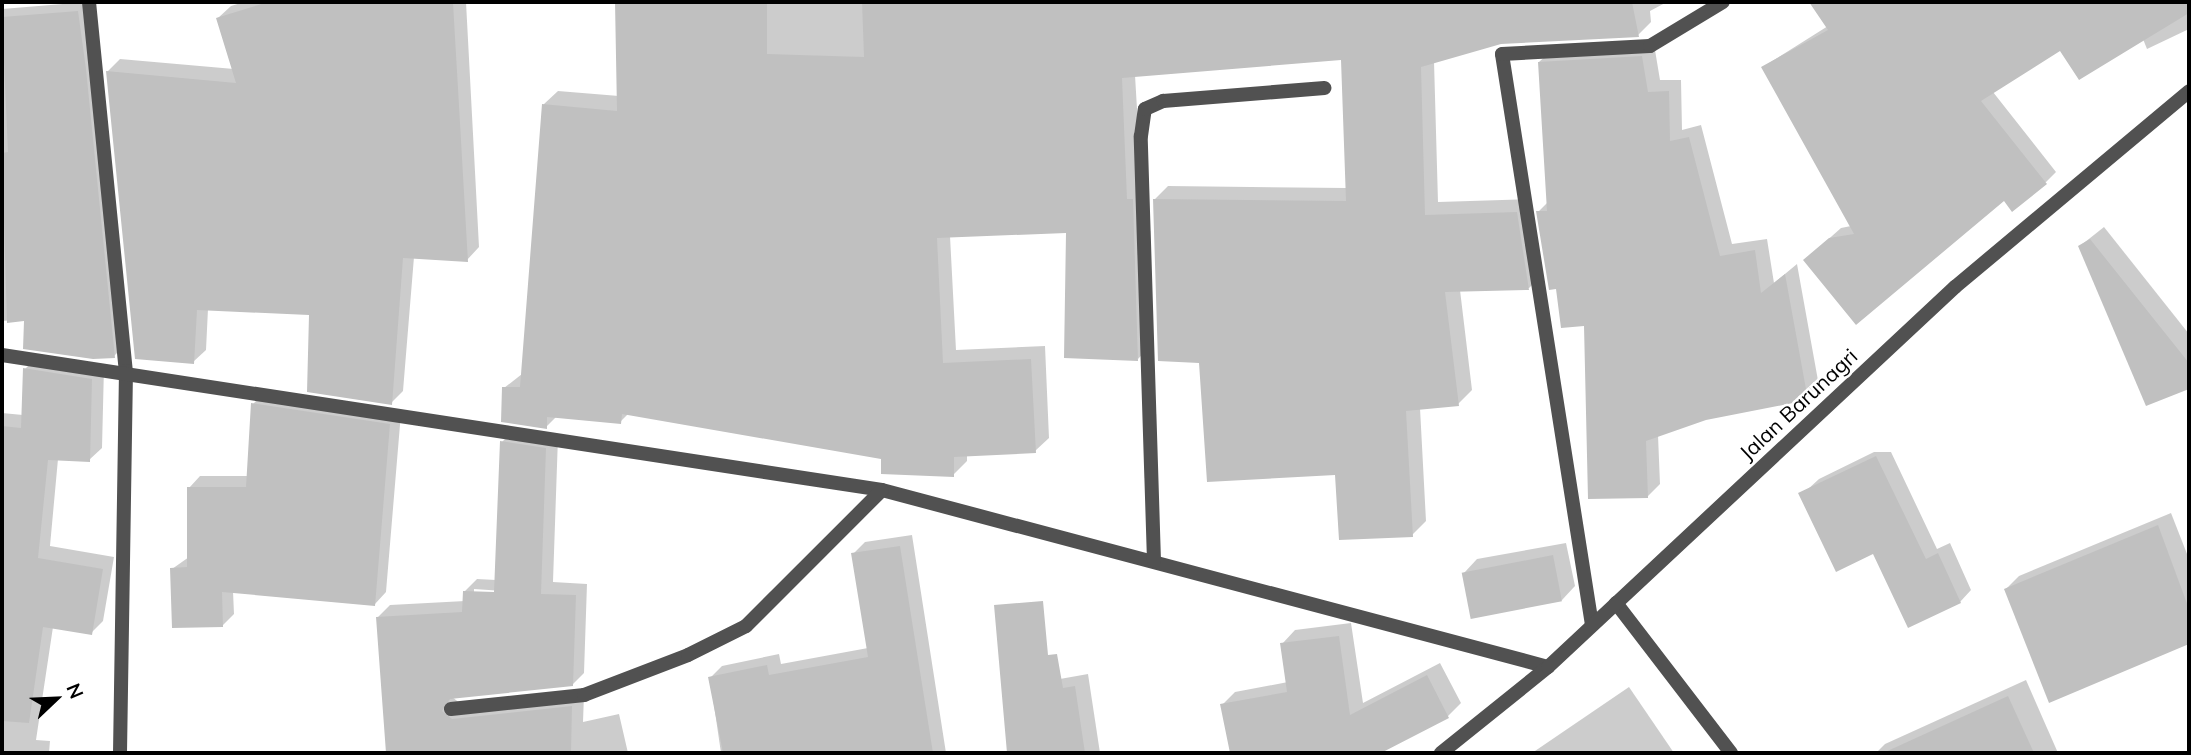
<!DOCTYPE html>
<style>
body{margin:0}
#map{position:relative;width:2191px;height:755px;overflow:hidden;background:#fff;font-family:Mulish,sans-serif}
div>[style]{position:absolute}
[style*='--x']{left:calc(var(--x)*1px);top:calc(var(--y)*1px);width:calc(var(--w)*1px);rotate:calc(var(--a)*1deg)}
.shadow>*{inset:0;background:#0003}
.building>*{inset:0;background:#c0c0c0;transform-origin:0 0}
.lane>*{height:14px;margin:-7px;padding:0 7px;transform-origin:7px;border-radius:7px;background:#515151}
.street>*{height:14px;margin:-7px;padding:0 7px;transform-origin:7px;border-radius:7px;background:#515151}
span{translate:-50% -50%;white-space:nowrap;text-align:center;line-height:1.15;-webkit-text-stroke:5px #fff;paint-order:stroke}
.street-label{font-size:21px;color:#000}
.frame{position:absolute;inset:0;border:4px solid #000;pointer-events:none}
.north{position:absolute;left:21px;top:664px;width:70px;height:70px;-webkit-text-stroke:5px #fff;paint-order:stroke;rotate:67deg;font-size:19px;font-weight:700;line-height:28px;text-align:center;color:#000}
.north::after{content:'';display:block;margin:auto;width:24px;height:32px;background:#000;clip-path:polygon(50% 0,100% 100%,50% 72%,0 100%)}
</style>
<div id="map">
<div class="shadow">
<i style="clip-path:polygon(87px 2px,124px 346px,114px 356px,26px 319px,2px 321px,2px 9px)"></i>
<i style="clip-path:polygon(244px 2px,466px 2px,479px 247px,467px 260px,414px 257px,403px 391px,391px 403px,311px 314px,208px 309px,206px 350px,193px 362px,107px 72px,120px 59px,234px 69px,218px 18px,231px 6px)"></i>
<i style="clip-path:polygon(667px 2px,1667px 2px,1650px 11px,1651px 22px,1638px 35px,1501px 43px,1434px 61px,1438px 202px,1530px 199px,1542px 275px,1529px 288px,1460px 290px,1472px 390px,1458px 404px,1420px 408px,1426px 521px,1412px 535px,1201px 361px,1154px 200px,1168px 186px,1347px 188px,1342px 58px,1135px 75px,1151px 345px,1138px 359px,1068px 231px,950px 236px,956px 350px,1045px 346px,1049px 438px,1035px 451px,967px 455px,967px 461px,953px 475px,883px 458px,629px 413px,620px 422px,557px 416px,546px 427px,504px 388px,522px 374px,544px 104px,558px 91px,619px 96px,667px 12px)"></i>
<i style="clip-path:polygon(1811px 2px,2189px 2px,2189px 29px,2147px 49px,2143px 39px,2061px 48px,1993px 92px,2056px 172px,2046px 182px,1805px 260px,1841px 228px,1851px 226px,1763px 67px,1828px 26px)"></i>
<i style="clip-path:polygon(1654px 44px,1660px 80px,1681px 80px,1682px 130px,1701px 125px,1732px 244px,1767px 239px,1774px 283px,1797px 264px,1819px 386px,1807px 398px,1705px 418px,1658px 435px,1660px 484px,1647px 497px,1585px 324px,1558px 288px,1538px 212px,1548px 202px,1539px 62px,1552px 50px)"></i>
<i style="clip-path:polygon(2104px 227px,2189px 334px,2189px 387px,2147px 404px,2080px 246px)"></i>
<i style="clip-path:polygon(37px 357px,104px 367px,102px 448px,89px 460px,58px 459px,50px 546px,114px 557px,103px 621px,91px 633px,53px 627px,36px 740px,50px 741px,49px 753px,2px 753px,2px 413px,23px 415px,25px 369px)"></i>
<i style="clip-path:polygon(265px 392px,401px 413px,386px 592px,375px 604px,233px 591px,234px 614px,222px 626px,172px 569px,189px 557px,189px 488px,200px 476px,248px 476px,253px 404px)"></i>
<i style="clip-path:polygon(evenodd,514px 430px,558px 437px,553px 582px,587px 584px,584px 673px,572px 685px,452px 697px,465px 707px,584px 695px,583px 722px,619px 714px,628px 753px,391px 753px,378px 617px,390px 605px,465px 601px,465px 591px,477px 579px,496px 580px,502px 442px,514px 430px,474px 589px,503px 591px,503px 594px,474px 593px,474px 589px)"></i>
<i style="clip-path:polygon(1874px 452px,1891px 452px,1937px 549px,1950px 543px,1971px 590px,1960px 602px,1874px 552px,1807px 490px,1819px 479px)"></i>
<i style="clip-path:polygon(2171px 513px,2189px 559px,2189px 642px,2050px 700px,2006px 589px,2019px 576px)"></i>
<i style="clip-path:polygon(912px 535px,946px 753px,721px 753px,710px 678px,722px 666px,779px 654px,781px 664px,868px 648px,853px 554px,865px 542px)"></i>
<i style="clip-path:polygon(1566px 543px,1575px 586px,1562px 600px,1464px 573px,1477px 559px)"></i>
<i style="clip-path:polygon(1351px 623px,1363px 703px,1440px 663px,1461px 703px,1448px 716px,1377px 753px,1231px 753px,1222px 705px,1235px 692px,1288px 682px,1282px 644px,1295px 630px)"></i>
<i style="clip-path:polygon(1088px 674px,1100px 753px,1045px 753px,1030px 695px,1043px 682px)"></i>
<i style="clip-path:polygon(2026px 680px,2058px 753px,1876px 753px,1885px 744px)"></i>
<i style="clip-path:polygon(1629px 687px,1674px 753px,1532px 753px)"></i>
</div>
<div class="building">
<i style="clip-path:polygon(268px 2px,453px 2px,468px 262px,403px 258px,392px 405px,307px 392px,309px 315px,197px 310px,194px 364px,135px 359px,106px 71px,236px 83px,216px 18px)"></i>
<i style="clip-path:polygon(615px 2px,767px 2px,767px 54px,864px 57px,862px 2px,1632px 2px,1639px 37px,1501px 44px,1421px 67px,1425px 215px,1517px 212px,1529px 290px,1445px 292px,1459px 406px,1406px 411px,1413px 537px,1339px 540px,1335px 475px,1207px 482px,1199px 363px,1158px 361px,1153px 199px,1346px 201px,1341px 60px,1122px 78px,1127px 199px,1133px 199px,1138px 361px,1064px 358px,1066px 233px,937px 238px,943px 363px,1031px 359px,1036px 453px,954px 457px,954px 477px,881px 474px,881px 459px,622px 414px,621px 424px,547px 417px,547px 429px,501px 422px,502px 387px,520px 387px,542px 104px,617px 111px)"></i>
<i style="clip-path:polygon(1809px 2px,2189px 2px,2189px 13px,2079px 80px,2060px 51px,1981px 101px,2047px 184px,2012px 212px,2004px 201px,1856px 325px,1803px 260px,1829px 238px,1854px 234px,1761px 67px,1828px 30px)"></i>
<i style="clip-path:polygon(78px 11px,86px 69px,115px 358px,93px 359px,23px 349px,24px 321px,7px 323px,2px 153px,8px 152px,2px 17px)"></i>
<i style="clip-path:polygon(1642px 56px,1648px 92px,1669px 91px,1670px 141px,1689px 137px,1720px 256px,1755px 250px,1761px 293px,1785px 274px,1808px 400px,1706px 420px,1646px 441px,1648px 498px,1588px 499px,1584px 326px,1561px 328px,1556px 289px,1549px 290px,1536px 211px,1547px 211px,1538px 62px)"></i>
<i style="clip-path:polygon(2090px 239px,2189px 363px,2189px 389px,2146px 406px,2078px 246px)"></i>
<i style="clip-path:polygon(23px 368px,92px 379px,90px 462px,48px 460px,38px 558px,103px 569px,92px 635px,43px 627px,29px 723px,2px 721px,2px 426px,21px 428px)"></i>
<i style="clip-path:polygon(251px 403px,390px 424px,375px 606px,222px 592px,223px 627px,172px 628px,170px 568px,187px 567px,187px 487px,246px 487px)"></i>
<i style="clip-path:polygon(500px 441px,546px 448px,541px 594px,576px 595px,573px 686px,450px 699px,442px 711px,452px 719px,572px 706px,571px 753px,386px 753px,376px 617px,462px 612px,463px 591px,494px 592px)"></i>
<i style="clip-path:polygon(1876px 456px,1926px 559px,1938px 553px,1961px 603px,1908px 628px,1873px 554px,1836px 572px,1798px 493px)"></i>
<i style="clip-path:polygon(2158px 525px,2189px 609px,2189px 644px,2049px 703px,2004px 589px)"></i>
<i style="clip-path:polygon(900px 546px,933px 753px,723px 753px,708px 677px,767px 665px,769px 675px,868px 657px,851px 553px)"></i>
<i style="left:1553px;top:555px;width:47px;height:93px;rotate:79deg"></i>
<i style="clip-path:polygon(1043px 601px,1048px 655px,1057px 654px,1063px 688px,1075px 686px,1085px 753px,1007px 753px,994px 605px)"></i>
<i style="clip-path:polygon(1339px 636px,1350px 715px,1427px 675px,1449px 718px,1381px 753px,1230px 753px,1220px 704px,1287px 692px,1280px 643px)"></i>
<i style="clip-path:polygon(2008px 696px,2034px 753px,1883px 753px)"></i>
</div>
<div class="lane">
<i style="--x:1616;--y:603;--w:189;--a:52.5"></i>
</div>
<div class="street">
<i style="--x:89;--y:2;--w:371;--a:84.3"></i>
<i style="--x:126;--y:371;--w:382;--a:90.9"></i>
<i style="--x:2;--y:355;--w:890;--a:8.72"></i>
<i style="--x:882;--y:490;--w:689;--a:14.88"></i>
<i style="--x:1154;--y:561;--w:425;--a:-91.8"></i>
<i style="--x:1141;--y:136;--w:27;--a:-82"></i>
<i style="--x:1145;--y:109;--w:20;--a:-24"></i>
<i style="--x:1163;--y:101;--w:162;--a:-4.6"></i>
<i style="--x:1592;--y:625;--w:578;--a:-98.96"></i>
<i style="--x:1502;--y:54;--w:148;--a:-3.1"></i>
<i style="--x:1650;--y:46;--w:85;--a:-31.1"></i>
<i style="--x:451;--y:709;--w:134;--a:-6"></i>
<i style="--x:584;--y:695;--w:111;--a:-21"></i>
<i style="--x:688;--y:655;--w:65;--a:-26.6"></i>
<i style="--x:746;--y:626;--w:192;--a:-45"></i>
<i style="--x:1441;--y:753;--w:137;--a:-38.8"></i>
<i style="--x:1548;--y:667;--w:557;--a:-43.04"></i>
<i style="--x:1955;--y:287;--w:305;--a:-39.9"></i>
</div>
<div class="street-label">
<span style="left:1798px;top:404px;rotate:-43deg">Jalan Barunagri</span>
</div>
<div class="frame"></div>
<div class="north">N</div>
</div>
